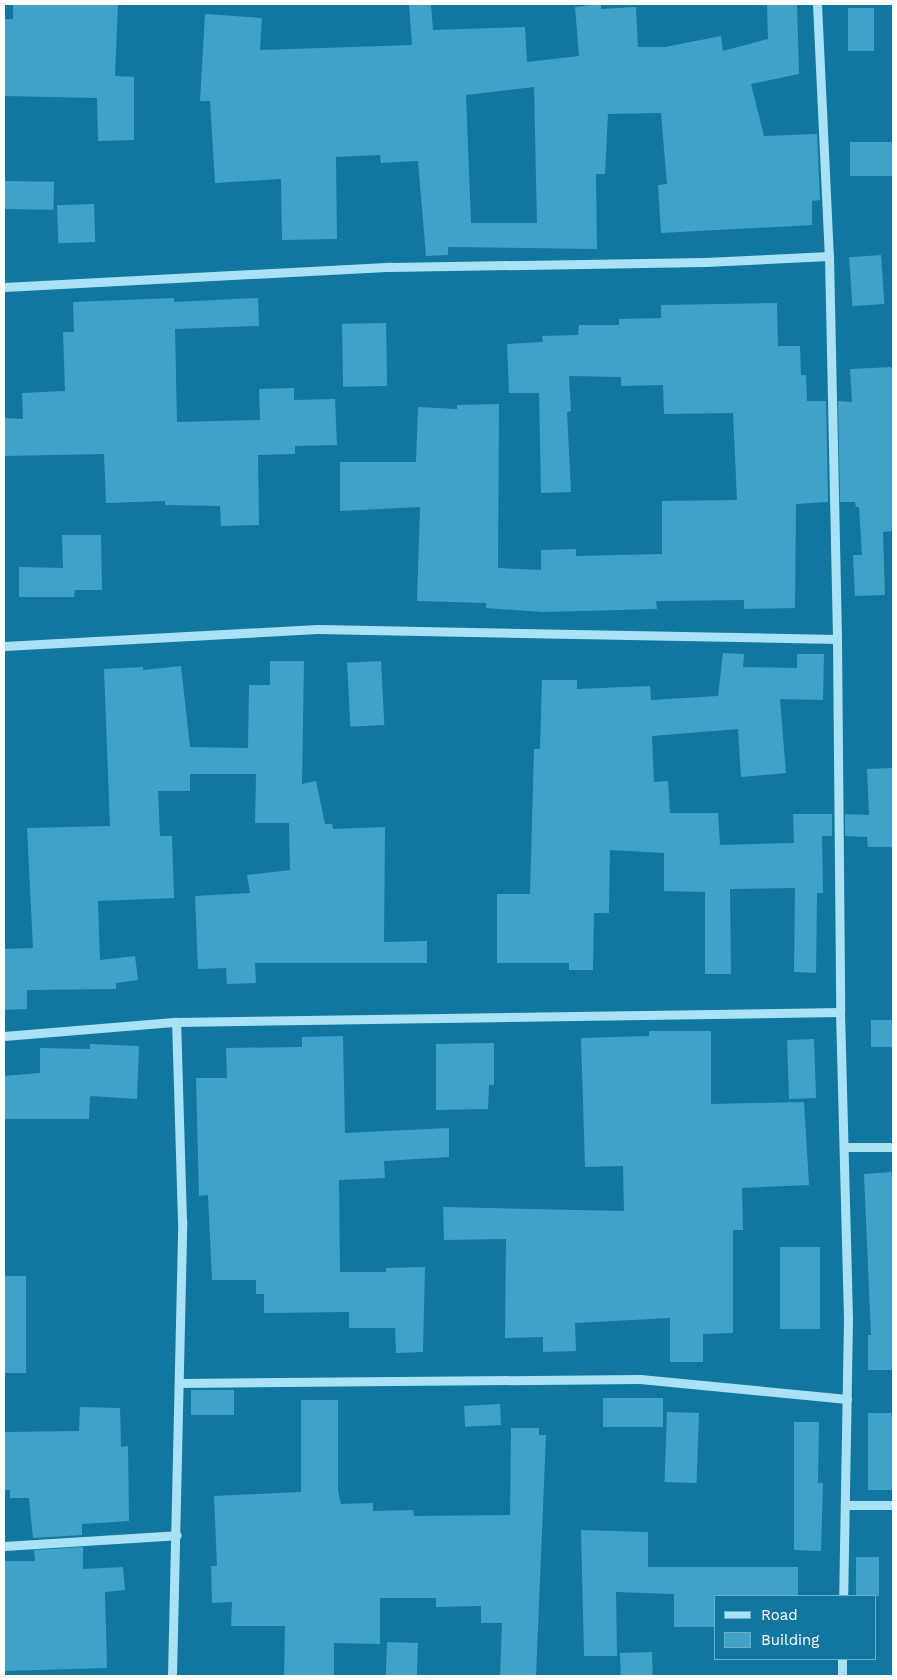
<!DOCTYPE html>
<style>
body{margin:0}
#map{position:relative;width:897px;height:1680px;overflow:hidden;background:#1277a0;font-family:"Work Sans",sans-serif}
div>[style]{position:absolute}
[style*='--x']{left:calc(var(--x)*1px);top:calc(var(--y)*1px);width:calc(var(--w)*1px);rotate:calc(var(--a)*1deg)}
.building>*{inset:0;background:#40a2c8;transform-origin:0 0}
.minor>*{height:9px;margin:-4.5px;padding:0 4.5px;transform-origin:4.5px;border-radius:4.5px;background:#abe1f5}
span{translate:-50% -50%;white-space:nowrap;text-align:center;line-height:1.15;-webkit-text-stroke:5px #1277a0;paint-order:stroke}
.frame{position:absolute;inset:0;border:5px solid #fff;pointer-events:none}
.legend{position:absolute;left:714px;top:1595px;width:162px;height:65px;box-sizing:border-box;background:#1277a0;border:1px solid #71adc6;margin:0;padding:6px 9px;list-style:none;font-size:15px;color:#fff}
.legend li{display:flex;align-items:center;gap:10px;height:25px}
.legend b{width:25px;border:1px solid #71adc6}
</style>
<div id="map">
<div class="building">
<i style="clip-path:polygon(13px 4px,118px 4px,115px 76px,134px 77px,134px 140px,98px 141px,97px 98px,4px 96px,4px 19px,13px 19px)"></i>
<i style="clip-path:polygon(evenodd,409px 4px,431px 4px,433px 30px,525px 27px,527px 62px,579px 56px,575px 7px,601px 4px,601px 9px,636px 7px,638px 47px,665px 47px,721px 36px,723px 51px,768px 39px,767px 4px,797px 4px,799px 74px,751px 84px,764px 136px,817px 134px,820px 200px,812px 201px,812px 225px,661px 233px,658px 185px,667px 184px,661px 113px,608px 114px,605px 174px,596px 174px,597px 249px,448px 247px,448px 255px,426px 256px,418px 161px,381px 163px,380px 155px,336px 157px,337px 239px,282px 240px,281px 179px,215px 183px,210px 101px,200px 101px,205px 14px,262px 18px,260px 50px,412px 45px,409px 4px,534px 87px,537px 223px,471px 223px,466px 95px,534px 87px)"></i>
<i style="left:874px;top:8px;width:43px;height:26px;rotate:90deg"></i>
<i style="left:893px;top:142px;width:34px;height:43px;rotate:90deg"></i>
<i style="left:4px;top:181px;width:50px;height:28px;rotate:1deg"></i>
<i style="left:94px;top:204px;width:38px;height:37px;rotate:88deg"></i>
<i style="left:881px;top:255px;width:49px;height:32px;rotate:86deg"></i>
<i style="clip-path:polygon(174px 298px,174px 302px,258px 298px,259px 326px,175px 329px,177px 422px,260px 420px,259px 389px,294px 388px,294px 400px,335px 399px,337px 445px,295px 446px,295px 454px,258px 455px,259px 525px,221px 526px,220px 506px,165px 505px,165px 501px,106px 503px,104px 454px,4px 456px,4px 418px,23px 419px,22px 393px,65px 391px,63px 332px,74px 332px,73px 302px)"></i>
<i style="clip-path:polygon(777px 303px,778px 346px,800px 346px,801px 375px,806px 375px,807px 401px,826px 401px,828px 502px,796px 504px,795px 608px,744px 609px,744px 600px,656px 601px,657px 609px,542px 612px,486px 608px,486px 603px,417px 601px,420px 507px,340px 511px,340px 462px,416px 462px,418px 407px,457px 409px,457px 405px,499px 404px,498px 568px,541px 570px,541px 550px,576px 549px,576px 556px,662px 554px,662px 501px,737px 500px,733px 413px,664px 414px,663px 385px,621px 386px,621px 377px,569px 376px,571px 411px,567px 412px,571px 492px,541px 493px,539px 393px,509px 393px,507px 344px,543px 342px,542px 336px,578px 335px,579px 325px,619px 325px,619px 319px,661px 318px,661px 305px)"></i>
<i style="left:386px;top:323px;width:63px;height:44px;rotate:89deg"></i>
<i style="clip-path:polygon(893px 367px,893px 531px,883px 532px,885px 595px,855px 596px,853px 555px,862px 555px,859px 507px,856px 507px,855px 502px,840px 502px,838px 401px,852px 402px,850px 369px)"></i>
<i style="clip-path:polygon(62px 535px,101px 535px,102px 590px,75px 590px,74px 597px,19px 597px,19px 567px,63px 568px)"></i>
<i style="clip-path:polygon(723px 653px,744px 654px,743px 667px,797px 668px,797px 654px,824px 654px,823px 700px,780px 699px,786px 773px,741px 777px,738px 729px,652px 736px,654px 782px,668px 781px,670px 813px,718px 813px,720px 845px,794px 843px,793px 814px,832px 814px,832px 836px,822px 836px,823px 893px,817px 893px,816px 973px,794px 972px,795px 888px,730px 889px,731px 974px,705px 974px,705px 892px,664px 891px,664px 853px,610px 850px,609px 913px,594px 913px,593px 970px,569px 970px,569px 963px,497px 963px,497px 894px,530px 894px,534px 749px,540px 749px,542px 680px,577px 680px,577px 689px,650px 686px,651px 700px,718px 696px)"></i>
<i style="clip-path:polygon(270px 661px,304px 661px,302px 784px,316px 781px,325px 824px,332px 824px,333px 829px,385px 827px,384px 942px,427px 941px,427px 963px,255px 963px,256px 983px,227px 984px,226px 968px,198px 969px,195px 896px,250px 893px,247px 875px,290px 870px,289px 823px,255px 823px,256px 774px,190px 774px,190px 791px,158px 791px,160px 836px,172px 836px,174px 898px,98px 901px,100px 960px,135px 956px,138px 980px,116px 983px,116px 989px,27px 990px,27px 1009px,4px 1010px,4px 949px,33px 948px,27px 828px,110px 826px,104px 669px,143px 667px,143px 670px,181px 666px,190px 747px,248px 748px,249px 685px,270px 685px)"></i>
<i style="left:381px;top:661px;width:64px;height:34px;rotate:87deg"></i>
<i style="clip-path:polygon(893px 768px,893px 847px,868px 847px,867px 837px,845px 836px,845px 814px,869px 815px,867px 769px)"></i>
<i style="left:893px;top:1020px;width:27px;height:22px;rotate:90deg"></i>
<i style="clip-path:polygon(649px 1031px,711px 1031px,711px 1104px,804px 1102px,809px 1185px,742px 1188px,743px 1230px,733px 1230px,733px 1333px,703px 1334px,703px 1362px,670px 1362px,670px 1318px,575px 1323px,576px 1351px,543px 1352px,543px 1337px,505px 1338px,506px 1239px,444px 1240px,443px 1207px,624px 1211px,623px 1166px,585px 1167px,581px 1038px,649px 1036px)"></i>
<i style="clip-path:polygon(343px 1036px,345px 1133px,449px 1128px,449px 1157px,384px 1161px,385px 1178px,339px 1180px,340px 1272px,386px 1272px,386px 1268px,425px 1267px,423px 1352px,396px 1353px,395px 1328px,349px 1328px,349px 1312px,264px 1313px,264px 1294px,256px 1294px,256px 1280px,212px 1280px,208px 1195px,199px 1196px,196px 1078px,227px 1078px,226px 1048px,302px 1047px,302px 1037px)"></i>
<i style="left:814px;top:1039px;width:59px;height:27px;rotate:88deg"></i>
<i style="clip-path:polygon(494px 1043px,494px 1085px,489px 1085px,488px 1109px,436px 1110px,436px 1044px)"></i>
<i style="clip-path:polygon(90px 1044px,139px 1046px,137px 1099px,90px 1096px,89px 1119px,4px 1119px,4px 1076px,40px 1073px,40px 1048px,90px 1049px)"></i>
<i style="clip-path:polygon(893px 1172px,892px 1370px,868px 1370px,868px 1335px,871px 1335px,864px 1174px)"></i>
<i style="left:780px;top:1247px;width:40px;height:82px"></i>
<i style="left:4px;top:1276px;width:22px;height:97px"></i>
<i style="left:191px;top:1390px;width:43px;height:25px"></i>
<i style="left:663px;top:1398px;width:29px;height:60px;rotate:90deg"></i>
<i style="clip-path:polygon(301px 1400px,338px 1400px,338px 1491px,341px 1504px,373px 1503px,373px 1511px,413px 1510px,414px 1516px,510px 1515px,511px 1428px,539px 1428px,539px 1435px,546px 1435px,536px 1676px,500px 1676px,502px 1623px,481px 1623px,481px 1606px,436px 1607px,436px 1598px,380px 1598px,380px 1644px,334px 1643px,334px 1676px,284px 1676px,285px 1626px,231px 1626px,232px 1602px,212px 1603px,211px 1566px,217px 1566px,214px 1496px,301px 1492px)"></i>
<i style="left:500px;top:1404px;width:21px;height:36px;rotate:87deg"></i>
<i style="clip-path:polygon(80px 1407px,120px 1408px,121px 1447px,128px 1446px,129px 1521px,82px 1524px,82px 1535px,33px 1538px,29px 1498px,10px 1498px,10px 1490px,4px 1490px,4px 1432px,79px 1431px)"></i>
<i style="left:667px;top:1412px;width:32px;height:70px;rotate:2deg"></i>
<i style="left:868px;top:1413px;width:24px;height:77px"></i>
<i style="clip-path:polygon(794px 1422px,819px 1422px,818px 1483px,823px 1483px,821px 1551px,794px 1550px)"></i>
<i style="clip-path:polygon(581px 1530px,648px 1532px,648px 1567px,798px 1567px,798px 1596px,716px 1596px,716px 1627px,674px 1627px,674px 1594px,616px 1592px,617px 1656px,584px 1656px)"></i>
<i style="clip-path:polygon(83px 1547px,83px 1569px,123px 1567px,125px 1590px,105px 1592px,107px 1668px,4px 1671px,4px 1561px,35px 1561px,34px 1550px)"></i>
<i style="left:856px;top:1557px;width:23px;height:39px"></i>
<i style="left:387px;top:1642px;width:31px;height:34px;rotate:2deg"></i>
<i style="left:652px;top:1652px;width:24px;height:32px;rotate:88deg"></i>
</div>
<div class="minor">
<i style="--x:817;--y:4;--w:252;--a:87.3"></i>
<i style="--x:829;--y:256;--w:383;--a:88.8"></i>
<i style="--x:837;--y:639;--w:373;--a:89.5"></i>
<i style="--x:840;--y:1012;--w:308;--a:88.5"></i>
<i style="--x:848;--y:1320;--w:276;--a:91"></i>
<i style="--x:4;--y:287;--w:387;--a:-3"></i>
<i style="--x:390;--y:267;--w:315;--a:-0.9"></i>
<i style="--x:705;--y:262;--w:124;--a:-2.8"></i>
<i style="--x:4;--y:646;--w:314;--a:-3.1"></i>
<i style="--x:318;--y:629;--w:519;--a:1.1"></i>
<i style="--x:4;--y:1036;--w:173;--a:-4.7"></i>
<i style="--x:176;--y:1022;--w:664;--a:-0.86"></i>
<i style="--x:846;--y:1147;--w:47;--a:0"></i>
<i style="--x:179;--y:1383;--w:461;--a:-0.5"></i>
<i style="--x:640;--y:1379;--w:208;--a:5.5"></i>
<i style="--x:845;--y:1505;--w:48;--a:0"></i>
<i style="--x:4;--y:1546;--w:173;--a:-3.6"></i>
<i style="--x:172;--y:1676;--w:455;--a:-88.7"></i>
<i style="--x:182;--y:1221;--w:199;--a:-91.7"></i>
<i style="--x:842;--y:1676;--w:17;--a:-90"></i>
</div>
<div class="frame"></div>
<ul class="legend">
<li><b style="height:6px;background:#abe1f5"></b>Road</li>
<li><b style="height:14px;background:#40a2c8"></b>Building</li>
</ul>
</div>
